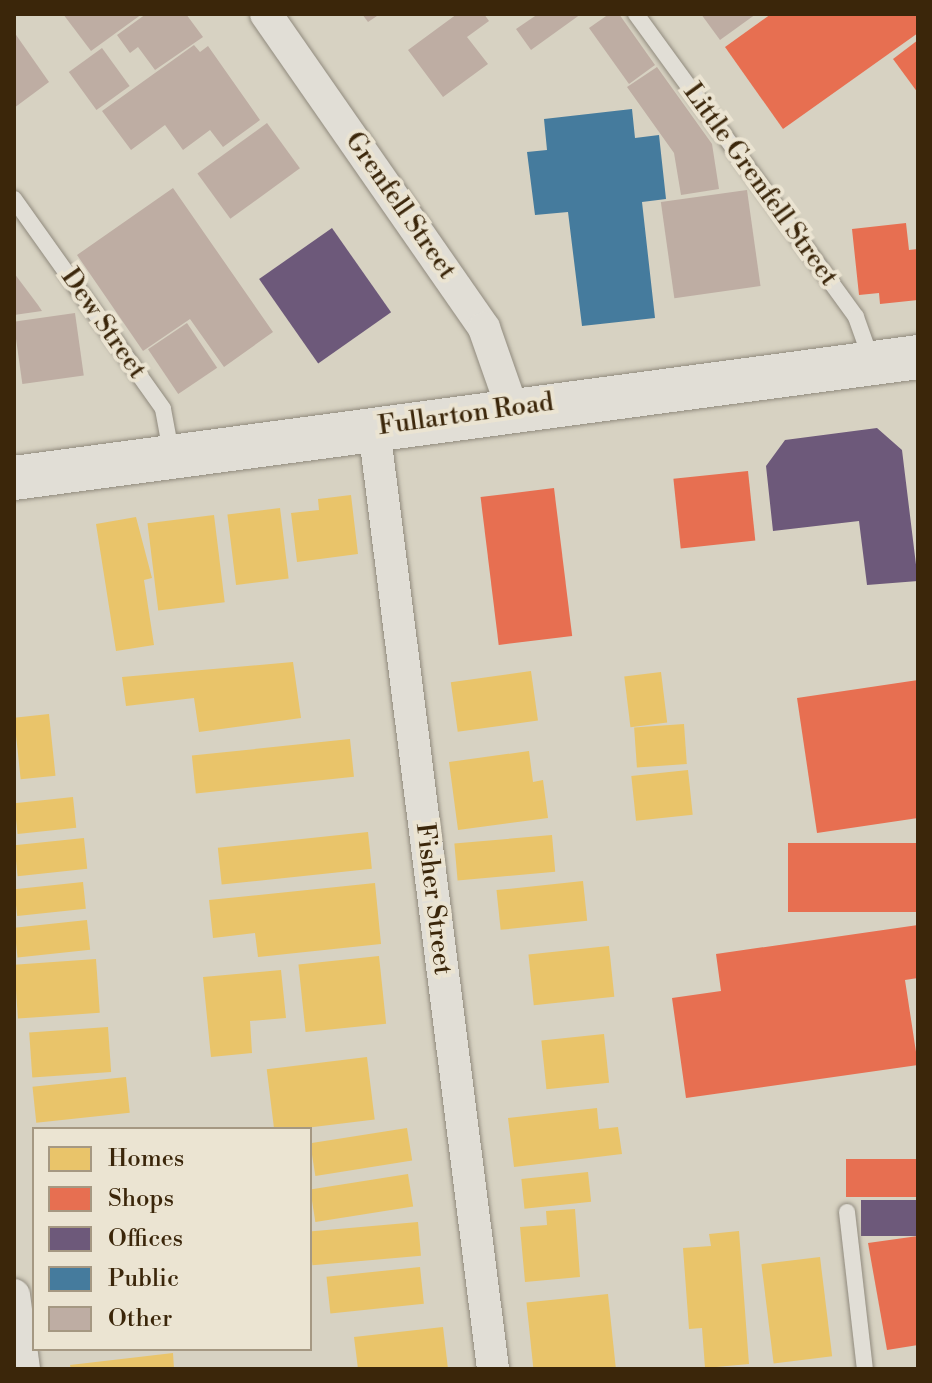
<!DOCTYPE html>
<style>
body{margin:0}
#map{position:relative;width:932px;height:1383px;overflow:hidden;background:#d7d2c2;font-family:"Libre Bodoni",serif}
div>[style]{position:absolute}
[style*='--x']{left:calc(var(--x)*1px);top:calc(var(--y)*1px);width:calc(var(--w)*1px);rotate:calc(var(--a)*1deg)}
.homes>*{inset:0;background:#e9c46a;transform-origin:0 0}
.shops>*{inset:0;background:#e76f51;transform-origin:0 0}
.offices>*{inset:0;background:#6d597a;transform-origin:0 0}
.public>*{inset:0;background:#457b9d}
.building>*{inset:0;background:#beada3;transform-origin:0 0}
.roads{filter:drop-shadow(0 0 2px #908a7d) drop-shadow(0 0 2px #908a7d)}
.service>*{height:16px;margin:-8px;padding:0 8px;transform-origin:8px;border-radius:8px;background:#e1ded6}
.minor>*{height:32px;margin:-16px;padding:0 16px;transform-origin:16px;border-radius:16px;background:#e1ded6}
.secondary>*{height:44px;margin:-22px;padding:0 22px;transform-origin:22px;border-radius:22px;background:#e1ded6}
span{translate:-50% -50%;white-space:nowrap;text-align:center;line-height:1.15;-webkit-text-stroke:8px #ebe4d2;paint-order:stroke}
.street-label{font-size:26px;color:#3b260a}
.frame{position:absolute;inset:0;border:16px solid #3b260a;pointer-events:none}
.legend{position:absolute;left:32px;top:1127px;width:280px;height:224px;box-sizing:border-box;background:#ebe4d2;border:2px solid #a59882;margin:0;padding:10px 14px;list-style:none;font-size:24px;color:#3b260a}
.legend li{display:flex;align-items:center;gap:16px;height:40px}
.legend b{width:40px;border:2px solid #a59882}
</style>
<div id="map">
<div class="homes">
<i style="clip-path:polygon(351px 495px,358px 554px,297px 562px,291px 513px,319px 510px,318px 499px)"></i>
<i style="left:280px;top:508px;width:71px;height:53px;rotate:83deg"></i>
<i style="left:214px;top:515px;width:88px;height:67px;rotate:83deg"></i>
<i style="clip-path:polygon(136px 517px,152px 578px,144px 580px,154px 645px,116px 651px,96px 524px)"></i>
<i style="clip-path:polygon(293px 662px,301px 718px,199px 732px,194px 698px,126px 706px,122px 677px)"></i>
<i style="left:531px;top:671px;width:50px;height:81px;rotate:82deg"></i>
<i style="left:661px;top:672px;width:51px;height:37px;rotate:83deg"></i>
<i style="left:49px;top:714px;width:62px;height:35px;rotate:84deg"></i>
<i style="left:684px;top:724px;width:40px;height:50px;rotate:86deg"></i>
<i style="left:350px;top:739px;width:38px;height:159px;rotate:84deg"></i>
<i style="clip-path:polygon(529px 751px,533px 782px,543px 780px,548px 818px,458px 830px,449px 762px)"></i>
<i style="left:688px;top:770px;width:45px;height:57px;rotate:84deg"></i>
<i style="left:73px;top:797px;width:31px;height:59px;rotate:84deg"></i>
<i style="left:368px;top:832px;width:37px;height:151px;rotate:84deg"></i>
<i style="left:552px;top:835px;width:37px;height:98px;rotate:85deg"></i>
<i style="left:84px;top:838px;width:31px;height:70px;rotate:84deg"></i>
<i style="left:583px;top:881px;width:40px;height:87px;rotate:84deg"></i>
<i style="left:83px;top:882px;width:27px;height:69px;rotate:84deg"></i>
<i style="clip-path:polygon(375px 883px,381px 944px,258px 957px,255px 933px,213px 938px,209px 900px)"></i>
<i style="left:87px;top:920px;width:30px;height:73px;rotate:84deg"></i>
<i style="left:609px;top:946px;width:51px;height:81px;rotate:84deg"></i>
<i style="left:379px;top:956px;width:68px;height:81px;rotate:84deg"></i>
<i style="left:96px;top:959px;width:54px;height:82px;rotate:86deg"></i>
<i style="clip-path:polygon(281px 970px,286px 1018px,250px 1021px,252px 1053px,211px 1057px,203px 977px)"></i>
<i style="left:108px;top:1027px;width:45px;height:79px;rotate:86deg"></i>
<i style="left:604px;top:1034px;width:49px;height:63px;rotate:84deg"></i>
<i style="left:367px;top:1057px;width:63px;height:101px;rotate:83deg"></i>
<i style="left:126px;top:1077px;width:36px;height:94px;rotate:84deg"></i>
<i style="clip-path:polygon(597px 1108px,599px 1129px,618px 1127px,622px 1154px,514px 1167px,508px 1118px)"></i>
<i style="left:407px;top:1128px;width:33px;height:98px;rotate:81deg"></i>
<i style="left:588px;top:1172px;width:30px;height:67px;rotate:84deg"></i>
<i style="left:408px;top:1174px;width:33px;height:99px;rotate:81deg"></i>
<i style="clip-path:polygon(575px 1209px,580px 1277px,525px 1282px,520px 1227px,547px 1225px,546px 1211px)"></i>
<i style="left:418px;top:1222px;width:34px;height:109px;rotate:85deg"></i>
<i style="clip-path:polygon(739px 1231px,749px 1364px,705px 1368px,702px 1328px,689px 1329px,683px 1248px,711px 1246px,709px 1234px)"></i>
<i style="left:820px;top:1257px;width:100px;height:59px;rotate:83deg"></i>
<i style="left:420px;top:1267px;width:37px;height:94px;rotate:84deg"></i>
<i style="left:608px;top:1294px;width:74px;height:82px;rotate:84deg"></i>
<i style="clip-path:polygon(443px 1327px,448px 1369px,358px 1369px,354px 1337px)"></i>
<i style="clip-path:polygon(173px 1353px,174px 1369px,71px 1369px,70px 1365px)"></i>
</div>
<div class="shops">
<i style="clip-path:polygon(771px 14px,918px 14px,918px 33px,783px 129px,725px 47px)"></i>
<i style="clip-path:polygon(918px 40px,918px 93px,893px 59px)"></i>
<i style="clip-path:polygon(906px 223px,909px 250px,918px 249px,918px 300px,880px 304px,879px 293px,859px 295px,852px 229px)"></i>
<i style="left:748px;top:471px;width:70px;height:75px;rotate:84deg"></i>
<i style="left:554px;top:488px;width:149px;height:74px;rotate:83deg"></i>
<i style="clip-path:polygon(918px 680px,918px 818px,817px 833px,797px 698px)"></i>
<i style="left:918px;top:843px;width:69px;height:130px;rotate:90deg"></i>
<i style="clip-path:polygon(918px 925px,918px 978px,905px 980px,918px 1065px,686px 1098px,672px 998px,721px 991px,716px 954px)"></i>
<i style="left:918px;top:1159px;width:38px;height:72px;rotate:90deg"></i>
<i style="clip-path:polygon(918px 1236px,918px 1345px,887px 1350px,868px 1243px)"></i>
</div>
<div class="offices">
<i style="left:332px;top:228px;width:103px;height:89px;rotate:55deg"></i>
<i style="clip-path:polygon(877px 428px,902px 450px,918px 581px,867px 585px,859px 521px,773px 531px,766px 466px,785px 440px)"></i>
<i style="left:918px;top:1200px;width:36px;height:57px;rotate:90deg"></i>
</div>
<div class="public">
<i style="clip-path:polygon(632px 109px,635px 138px,659px 135px,666px 199px,642px 202px,655px 318px,582px 326px,568px 212px,535px 215px,527px 152px,547px 150px,544px 119px)"></i>
</div>
<div class="building">
<i style="clip-path:polygon(63px 14px,142px 14px,91px 51px)"></i>
<i style="clip-path:polygon(146px 14px,186px 14px,203px 37px,155px 70px,138px 47px,130px 53px,117px 35px)"></i>
<i style="clip-path:polygon(362px 14px,380px 14px,368px 22px)"></i>
<i style="clip-path:polygon(457px 14px,484px 14px,489px 21px,467px 37px,488px 64px,443px 97px,408px 50px)"></i>
<i style="clip-path:polygon(538px 14px,581px 14px,531px 50px,516px 29px)"></i>
<i style="clip-path:polygon(609px 14px,619px 14px,655px 65px,629px 84px,589px 28px)"></i>
<i style="clip-path:polygon(701px 14px,756px 14px,720px 40px)"></i>
<i style="clip-path:polygon(14px 32px,49px 82px,14px 108px)"></i>
<i style="clip-path:polygon(194px 45px,200px 52px,208px 46px,260px 120px,223px 147px,210px 130px,183px 150px,165px 125px,131px 150px,102px 111px)"></i>
<i style="left:102px;top:48px;width:47px;height:41px;rotate:54deg"></i>
<i style="clip-path:polygon(657px 67px,712px 144px,719px 189px,681px 195px,674px 153px,627px 87px)"></i>
<i style="left:267px;top:123px;width:56px;height:86px;rotate:54deg"></i>
<i style="clip-path:polygon(173px 188px,273px 332px,224px 367px,190px 319px,143px 351px,77px 255px)"></i>
<i style="left:747px;top:190px;width:97px;height:87px;rotate:82deg"></i>
<i style="clip-path:polygon(14px 273px,38px 305px,42px 311px,14px 315px)"></i>
<i style="left:75px;top:313px;width:63px;height:62px;rotate:82deg"></i>
<i style="left:187px;top:323px;width:54px;height:47px;rotate:56deg"></i>
</div>
<div class="roads">
<div class="service">
<i style="--x:636;--y:14;--w:374;--a:54"></i>
<i style="--x:856;--y:317;--w:48;--a:70.4"></i>
<i style="--x:14;--y:199;--w:257;--a:54.6"></i>
<i style="--x:163;--y:409;--w:49;--a:79.4"></i>
<i style="--x:847;--y:1212;--w:158;--a:83.5"></i>
</div>
<div class="minor">
<i style="--x:266;--y:14;--w:382;--a:55.2"></i>
<i style="--x:484;--y:328;--w:85;--a:70.7"></i>
<i style="--x:374;--y:428;--w:948;--a:82.79"></i>
<i style="--x:14;--y:1295;--w:75;--a:82.3"></i>
</div>
<div class="secondary">
<i style="--x:14;--y:478;--w:912;--a:-7.62"></i>
</div>
</div>
<div class="street-label">
<span style="left:760px;top:185px;rotate:54deg">Little Grenfell Street</span>
<span style="left:400px;top:206px;rotate:55deg">Grenfell Street</span>
<span style="left:103px;top:324px;rotate:55deg">Dew Street</span>
<span style="left:466px;top:415px;rotate:-8deg">Fullarton Road</span>
<span style="left:433px;top:899px;rotate:83deg">Fisher Street</span>
</div>
<div class="frame"></div>
<ul class="legend">
<li><b style="height:22px;background:#e9c46a"></b>Homes</li>
<li><b style="height:22px;background:#e76f51"></b>Shops</li>
<li><b style="height:22px;background:#6d597a"></b>Offices</li>
<li><b style="height:22px;background:#457b9d"></b>Public</li>
<li><b style="height:22px;background:#beada3"></b>Other</li>
</ul>
</div>
